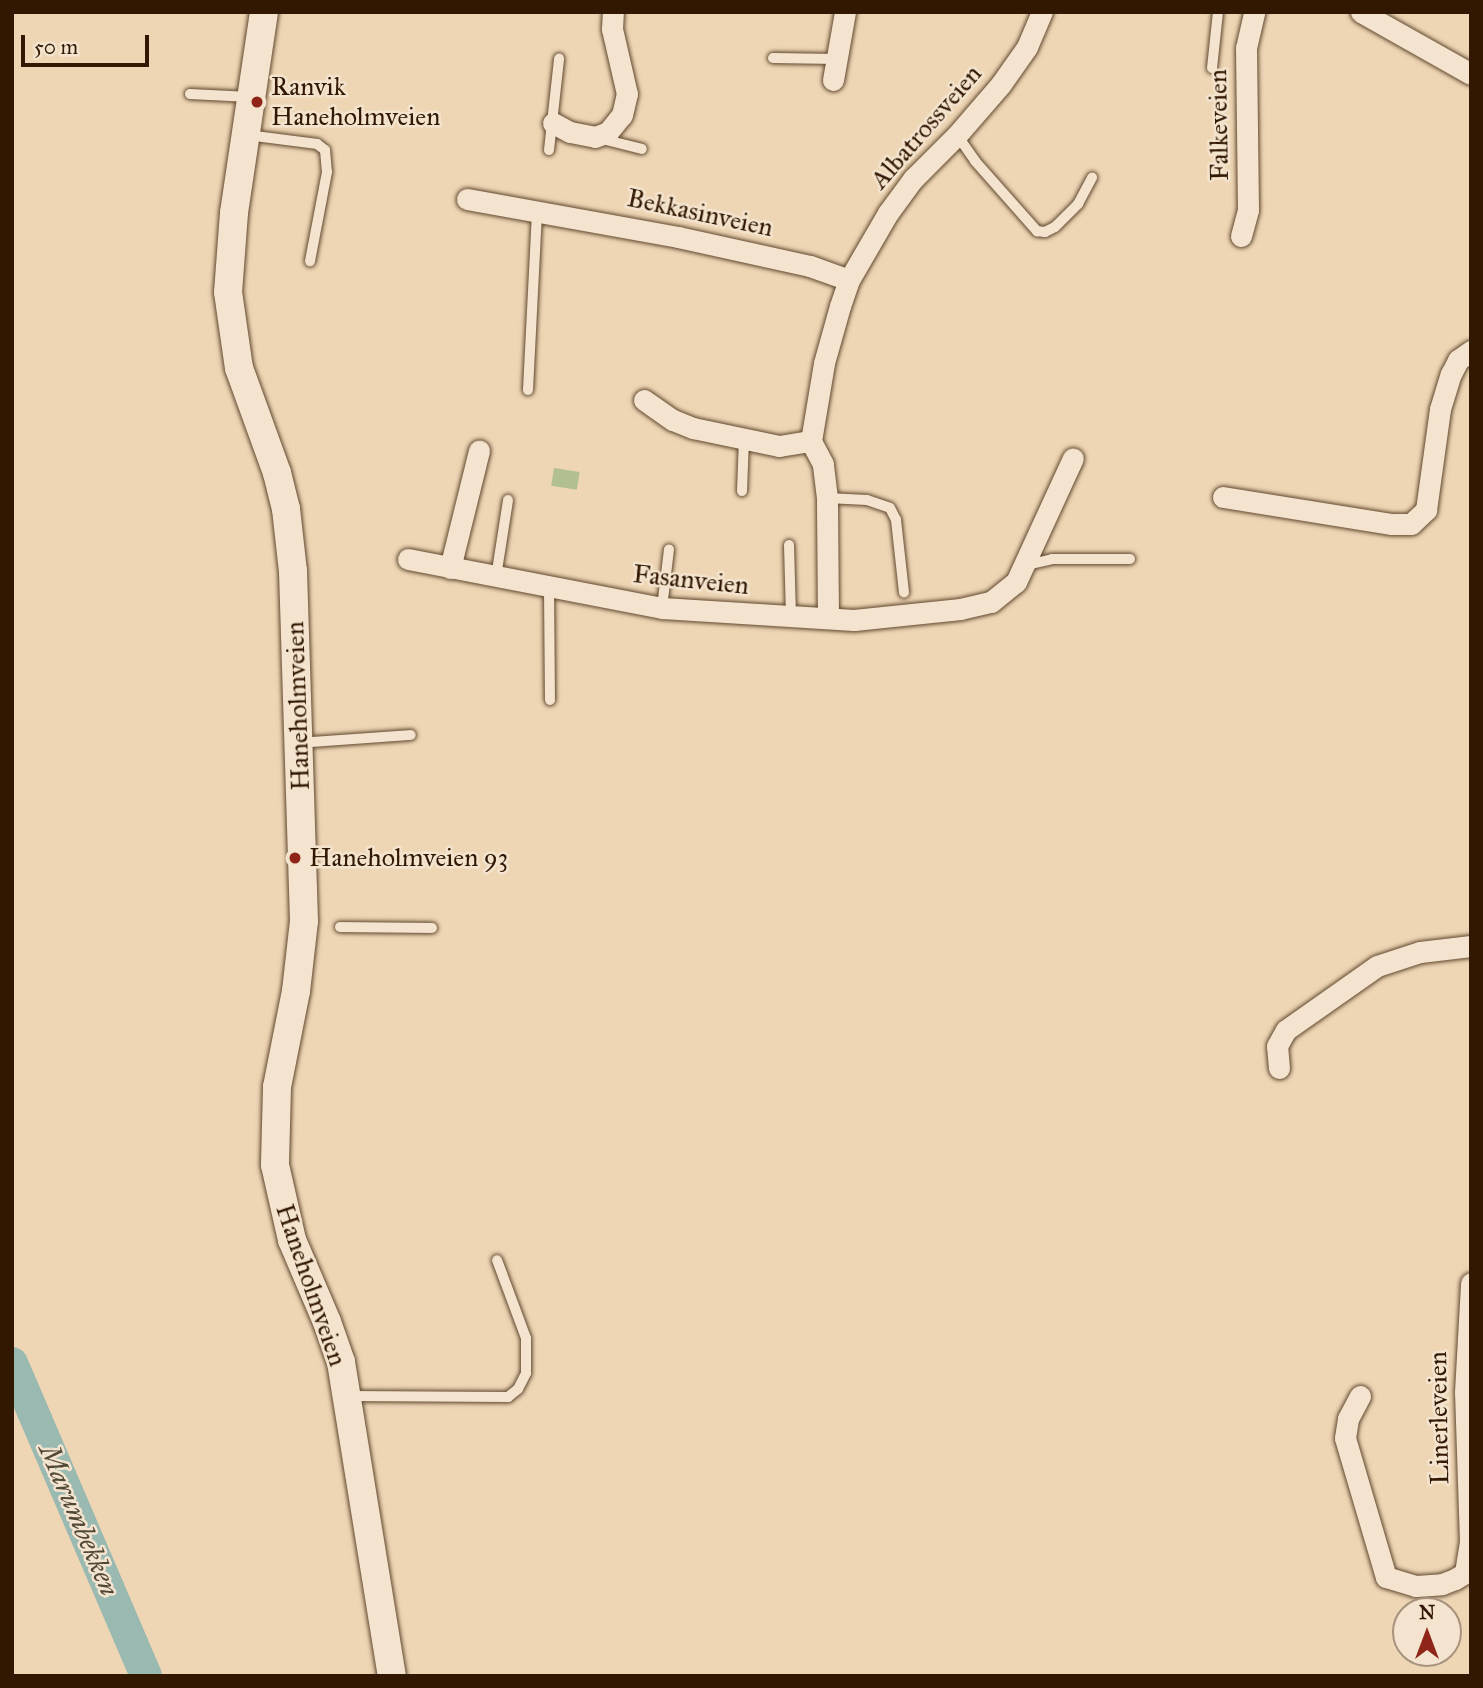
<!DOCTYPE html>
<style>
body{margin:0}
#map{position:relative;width:1483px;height:1688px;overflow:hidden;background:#eed6b5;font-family:"IM FELL Great Primer",serif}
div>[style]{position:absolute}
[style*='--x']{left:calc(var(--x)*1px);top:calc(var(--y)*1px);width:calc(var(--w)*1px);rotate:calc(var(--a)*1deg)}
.green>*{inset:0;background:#b2bf92;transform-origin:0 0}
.river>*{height:32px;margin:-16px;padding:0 16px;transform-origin:16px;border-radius:16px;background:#99b9b1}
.roads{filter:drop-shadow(0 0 2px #61482e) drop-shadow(0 0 2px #61482e)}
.service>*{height:10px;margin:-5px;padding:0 5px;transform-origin:5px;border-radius:5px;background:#f4e4cf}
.minor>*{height:21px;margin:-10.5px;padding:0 10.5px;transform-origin:10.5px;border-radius:10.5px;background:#f4e4cf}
.secondary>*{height:28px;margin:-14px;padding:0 14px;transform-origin:14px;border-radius:14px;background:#f4e4cf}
.dots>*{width:19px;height:19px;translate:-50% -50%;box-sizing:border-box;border:4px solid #f4e4cf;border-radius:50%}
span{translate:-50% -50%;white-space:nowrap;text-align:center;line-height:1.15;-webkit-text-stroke:5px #f4e4cf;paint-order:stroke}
.poi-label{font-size:26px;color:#321801}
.left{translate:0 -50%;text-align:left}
.street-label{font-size:26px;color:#321801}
.water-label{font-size:28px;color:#514836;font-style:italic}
.frame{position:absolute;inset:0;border:14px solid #321801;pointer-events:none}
.north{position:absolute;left:1392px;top:1597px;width:70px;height:70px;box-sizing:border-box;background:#f4e4cf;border:2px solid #a6927d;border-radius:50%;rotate:0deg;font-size:19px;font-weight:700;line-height:28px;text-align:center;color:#321801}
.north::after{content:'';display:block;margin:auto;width:24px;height:32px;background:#8f2418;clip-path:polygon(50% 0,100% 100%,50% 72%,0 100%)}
.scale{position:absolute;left:21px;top:35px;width:128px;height:32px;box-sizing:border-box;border:4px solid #321801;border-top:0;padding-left:9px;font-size:21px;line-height:24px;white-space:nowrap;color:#321801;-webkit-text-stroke:5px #f4e4cf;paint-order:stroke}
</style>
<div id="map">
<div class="green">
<i style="left:554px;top:468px;width:26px;height:18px;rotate:9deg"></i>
</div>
<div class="river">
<i style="--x:12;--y:1363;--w:340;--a:66.8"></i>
</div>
<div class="roads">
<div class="service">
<i style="--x:773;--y:58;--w:64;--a:0.9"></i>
<i style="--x:1212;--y:68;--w:56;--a:-83.9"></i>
<i style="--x:190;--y:94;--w:60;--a:2.9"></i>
<i style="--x:247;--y:135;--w:71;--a:7.3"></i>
<i style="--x:317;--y:144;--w:10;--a:37"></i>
<i style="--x:325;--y:150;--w:22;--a:85"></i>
<i style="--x:327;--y:172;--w:91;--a:100.8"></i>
<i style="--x:957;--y:135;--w:32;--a:55"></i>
<i style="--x:975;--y:161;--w:94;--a:48.5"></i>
<i style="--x:1037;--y:231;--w:8;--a:7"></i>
<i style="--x:1045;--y:232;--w:11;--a:-27"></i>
<i style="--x:1055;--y:227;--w:33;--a:-45"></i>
<i style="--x:1078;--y:204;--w:30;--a:-62"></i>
<i style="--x:602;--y:139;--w:41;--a:14"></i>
<i style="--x:549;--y:150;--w:92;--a:-83.7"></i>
<i style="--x:528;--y:390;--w:180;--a:-87.1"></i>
<i style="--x:742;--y:491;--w:52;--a:-87.8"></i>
<i style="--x:827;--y:498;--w:40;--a:2.9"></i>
<i style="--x:867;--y:500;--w:24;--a:19"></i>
<i style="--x:890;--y:508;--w:13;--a:63"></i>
<i style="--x:896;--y:520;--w:73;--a:83.7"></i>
<i style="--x:789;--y:545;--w:71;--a:88.4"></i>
<i style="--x:1027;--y:565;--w:26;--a:-13"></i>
<i style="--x:1052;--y:559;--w:78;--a:0"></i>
<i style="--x:496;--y:577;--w:78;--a:-81.1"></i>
<i style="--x:549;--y:588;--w:112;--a:89.5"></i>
<i style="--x:662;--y:608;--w:59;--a:-83.2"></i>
<i style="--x:299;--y:743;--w:112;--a:-4.1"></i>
<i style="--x:340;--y:927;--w:92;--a:0.6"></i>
<i style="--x:347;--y:1396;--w:161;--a:0.4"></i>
<i style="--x:508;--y:1397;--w:13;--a:-39"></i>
<i style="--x:518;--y:1389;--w:18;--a:-63"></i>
<i style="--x:526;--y:1373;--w:35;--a:-90"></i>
<i style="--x:526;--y:1338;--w:83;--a:-110.4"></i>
</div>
<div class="minor">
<i style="--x:1361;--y:12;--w:126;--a:29.4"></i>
<i style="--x:833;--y:80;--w:69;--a:-80"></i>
<i style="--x:553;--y:123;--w:19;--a:28"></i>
<i style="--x:570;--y:132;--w:25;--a:11"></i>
<i style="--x:595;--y:137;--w:14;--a:-21"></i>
<i style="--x:608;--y:132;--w:22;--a:-51"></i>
<i style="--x:622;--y:115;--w:22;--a:-77"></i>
<i style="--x:627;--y:94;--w:67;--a:-103"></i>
<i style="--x:612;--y:29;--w:17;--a:-87"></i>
<i style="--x:467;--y:199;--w:214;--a:10.2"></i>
<i style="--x:678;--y:237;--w:135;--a:12.4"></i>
<i style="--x:810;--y:266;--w:41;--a:19.7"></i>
<i style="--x:1241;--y:236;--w:27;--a:-75"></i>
<i style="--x:1248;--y:210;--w:162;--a:-90.7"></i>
<i style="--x:1246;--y:48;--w:37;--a:-77"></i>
<i style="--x:644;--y:400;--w:35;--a:35"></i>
<i style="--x:673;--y:420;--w:22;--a:22"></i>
<i style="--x:693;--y:428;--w:88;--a:11.8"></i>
<i style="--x:779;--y:446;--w:32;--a:-9"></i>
<i style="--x:1223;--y:497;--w:171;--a:9.1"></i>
<i style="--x:1392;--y:524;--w:19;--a:0"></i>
<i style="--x:1411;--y:524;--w:21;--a:-43"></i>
<i style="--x:1426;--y:510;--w:102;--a:-82.1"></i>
<i style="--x:1440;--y:409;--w:37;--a:-73"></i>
<i style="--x:1451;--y:374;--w:16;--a:-63"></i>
<i style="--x:1458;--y:360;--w:16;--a:-35"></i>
<i style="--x:408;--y:559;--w:259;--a:10.9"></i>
<i style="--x:662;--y:608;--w:192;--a:3.6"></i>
<i style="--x:854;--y:620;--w:107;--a:-5.9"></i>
<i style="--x:960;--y:609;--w:32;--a:-13"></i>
<i style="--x:991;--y:602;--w:32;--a:-39"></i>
<i style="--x:1016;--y:582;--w:136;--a:-65.3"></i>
<i style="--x:450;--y:568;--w:121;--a:-76.1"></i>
<i style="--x:828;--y:617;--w:119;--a:-90.5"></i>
<i style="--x:827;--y:498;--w:34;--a:-97"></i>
<i style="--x:823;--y:464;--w:26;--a:-118"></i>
<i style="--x:811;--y:441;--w:79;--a:-80.5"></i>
<i style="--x:824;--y:363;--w:59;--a:-74.3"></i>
<i style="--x:840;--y:306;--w:28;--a:-71"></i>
<i style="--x:849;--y:280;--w:78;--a:-59.8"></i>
<i style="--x:888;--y:213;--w:42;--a:-53.7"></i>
<i style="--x:913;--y:179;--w:62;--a:-45"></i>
<i style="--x:957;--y:135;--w:67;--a:-49.2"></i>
<i style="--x:1001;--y:84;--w:45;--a:-54.9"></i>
<i style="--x:1027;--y:47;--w:38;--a:-67"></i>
<i style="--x:1279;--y:1068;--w:22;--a:-95"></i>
<i style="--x:1277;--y:1046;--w:18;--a:-61"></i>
<i style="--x:1286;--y:1030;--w:111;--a:-35.1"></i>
<i style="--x:1377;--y:966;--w:45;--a:-18"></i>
<i style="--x:1420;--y:952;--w:51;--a:-6.7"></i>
<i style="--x:1360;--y:1396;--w:26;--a:118"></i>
<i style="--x:1348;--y:1419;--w:19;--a:99"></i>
<i style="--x:1345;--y:1438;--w:145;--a:73.6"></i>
<i style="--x:1386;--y:1577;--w:31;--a:17"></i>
<i style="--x:1416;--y:1586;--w:26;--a:-4"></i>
<i style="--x:1442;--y:1584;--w:14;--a:-21"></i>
<i style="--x:1455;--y:1579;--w:12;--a:-31"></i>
<i style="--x:1465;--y:1573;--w:31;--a:-81"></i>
<i style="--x:1470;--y:1542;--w:150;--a:-91.9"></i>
<i style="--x:1465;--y:1392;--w:109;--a:-86.8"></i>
</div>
<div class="secondary">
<i style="--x:264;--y:12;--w:203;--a:98.5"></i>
<i style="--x:234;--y:213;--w:79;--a:94.3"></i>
<i style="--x:228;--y:292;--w:77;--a:81.8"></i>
<i style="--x:239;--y:368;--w:112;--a:70.1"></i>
<i style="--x:277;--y:473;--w:37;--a:76"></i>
<i style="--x:286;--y:509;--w:62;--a:83.6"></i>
<i style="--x:293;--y:571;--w:350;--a:88.2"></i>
<i style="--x:304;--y:921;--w:70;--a:96.5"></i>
<i style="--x:296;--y:991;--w:98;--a:101.2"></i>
<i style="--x:277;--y:1087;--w:78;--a:91.5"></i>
<i style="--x:275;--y:1165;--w:77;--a:77.2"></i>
<i style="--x:292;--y:1240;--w:89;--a:66.9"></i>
<i style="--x:327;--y:1322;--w:42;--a:70.7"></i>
<i style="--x:341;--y:1362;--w:318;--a:80.8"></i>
</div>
</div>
<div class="dots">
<i style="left:257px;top:102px;background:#8f2418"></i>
<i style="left:295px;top:858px;background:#8f2418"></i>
</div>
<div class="poi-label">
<span class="left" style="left:271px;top:102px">Ranvik<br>Haneholmveien</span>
<span class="left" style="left:309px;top:858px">Haneholmveien 93</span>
</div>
<div class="street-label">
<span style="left:1219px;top:125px;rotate:-91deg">Falkeveien</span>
<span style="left:926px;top:127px;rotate:-49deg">Albatrossveien</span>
<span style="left:700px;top:213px;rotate:12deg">Bekkasinveien</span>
<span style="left:691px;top:580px;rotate:6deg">Fasanveien</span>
<span style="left:298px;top:706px;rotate:-92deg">Haneholmveien</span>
<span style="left:311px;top:1285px;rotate:71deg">Haneholmveien</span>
<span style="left:1439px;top:1418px;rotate:-91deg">Linerleveien</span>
</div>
<div class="water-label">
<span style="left:79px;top:1520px;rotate:67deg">Marumbekken</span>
</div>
<div class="frame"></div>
<div class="north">N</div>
<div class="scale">50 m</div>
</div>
